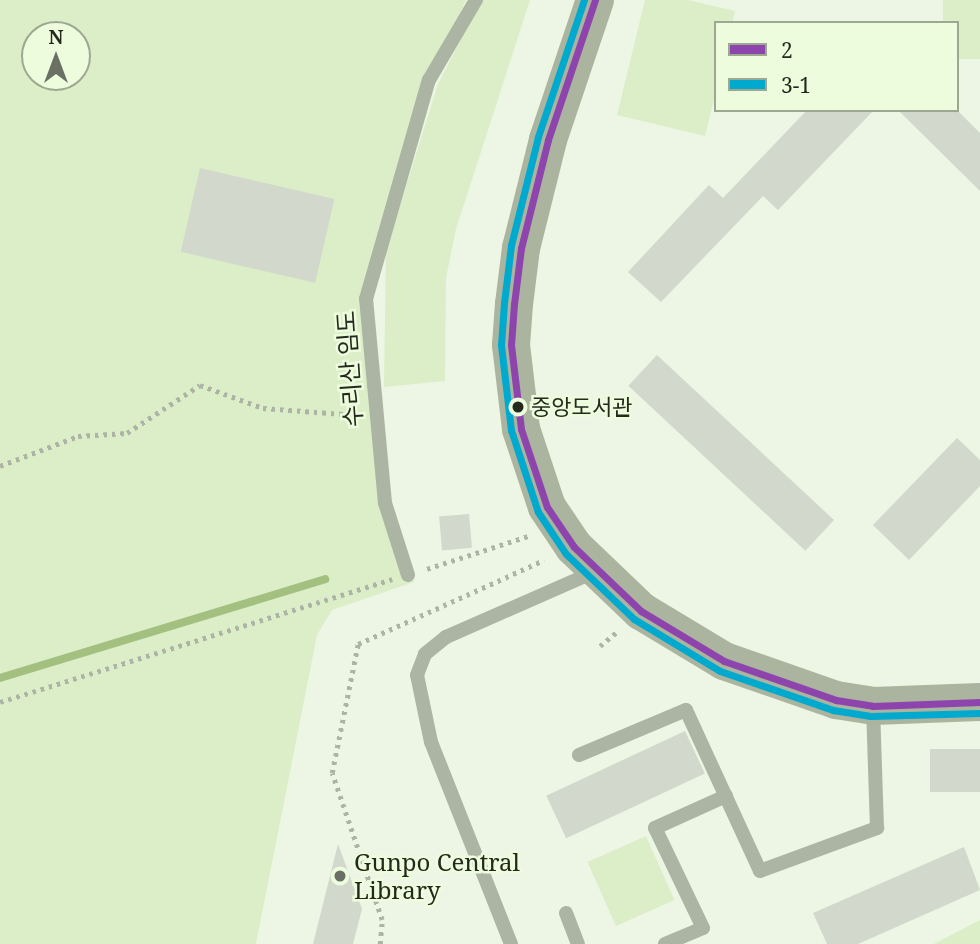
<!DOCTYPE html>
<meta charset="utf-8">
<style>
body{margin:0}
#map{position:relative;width:980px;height:944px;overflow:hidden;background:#edf5e4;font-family:"Noto Serif","Noto Sans KR",serif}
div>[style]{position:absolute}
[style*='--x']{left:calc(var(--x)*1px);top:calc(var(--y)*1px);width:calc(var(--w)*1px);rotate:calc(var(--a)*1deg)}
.green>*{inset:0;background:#dceec7;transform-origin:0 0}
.stream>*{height:8px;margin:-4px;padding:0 4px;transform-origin:4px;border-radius:4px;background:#a4c080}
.building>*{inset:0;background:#d2d8cb;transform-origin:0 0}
.path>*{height:4.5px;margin-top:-2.25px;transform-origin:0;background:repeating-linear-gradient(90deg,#adb4a5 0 3.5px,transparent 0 8.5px)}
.lane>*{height:14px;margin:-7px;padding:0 7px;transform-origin:7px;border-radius:7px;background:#acb4a3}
.secondary>*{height:38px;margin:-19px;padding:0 19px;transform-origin:19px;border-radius:19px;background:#aab49e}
.bus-1>*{height:7px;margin:-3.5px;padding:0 3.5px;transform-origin:3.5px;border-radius:3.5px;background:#8e44ad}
.bus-2>*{height:7px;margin:-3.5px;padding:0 3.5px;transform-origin:3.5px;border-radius:3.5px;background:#00a9ce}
.dots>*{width:19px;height:19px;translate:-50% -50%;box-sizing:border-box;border:4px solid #edfcdd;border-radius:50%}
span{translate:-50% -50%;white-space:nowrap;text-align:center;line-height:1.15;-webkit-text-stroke:5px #edfcdd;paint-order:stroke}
.bus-label{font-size:22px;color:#24291e}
.left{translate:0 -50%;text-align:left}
.street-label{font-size:24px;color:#24291e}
.poi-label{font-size:24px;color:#24291e}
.legend{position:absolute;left:714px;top:21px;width:245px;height:91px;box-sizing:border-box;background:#edfcdd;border:2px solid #9da891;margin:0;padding:9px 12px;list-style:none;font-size:21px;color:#24291e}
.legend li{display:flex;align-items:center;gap:14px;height:35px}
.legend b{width:35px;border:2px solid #9da891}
.north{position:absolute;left:21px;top:21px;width:70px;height:70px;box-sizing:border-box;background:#edfcdd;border:2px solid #9da891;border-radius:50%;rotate:0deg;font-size:19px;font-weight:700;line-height:28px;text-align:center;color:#24291e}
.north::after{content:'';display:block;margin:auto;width:24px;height:32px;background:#6a7063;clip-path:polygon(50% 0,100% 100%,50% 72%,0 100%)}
</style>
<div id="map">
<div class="green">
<i style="clip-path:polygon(evenodd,0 0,466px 0,429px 80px,366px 299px,385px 503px,414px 582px,332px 610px,317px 635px,256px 944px,0 944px,0 0,35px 35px,77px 35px,77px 77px,35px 77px,35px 35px)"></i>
<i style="clip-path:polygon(481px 0,530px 0,456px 229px,446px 278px,445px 381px,384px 387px,386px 250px,438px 84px)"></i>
<i style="clip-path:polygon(645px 0,688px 0,735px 11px,732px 23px,716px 23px,716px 91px,705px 136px,617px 115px)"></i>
<i style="clip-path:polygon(943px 0,980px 0,980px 59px,957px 59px,957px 23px,943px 23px)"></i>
<i style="left:646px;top:836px;width:70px;height:64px;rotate:66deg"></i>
<i style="clip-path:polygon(980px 920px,980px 944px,934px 944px)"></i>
</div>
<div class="stream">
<i style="--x:0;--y:678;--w:340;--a:-16.9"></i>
</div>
<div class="building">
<i style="clip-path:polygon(807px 110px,874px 110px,778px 210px,763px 196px,661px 302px,628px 272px,709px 185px,723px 198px)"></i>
<i style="clip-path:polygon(898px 110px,957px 110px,980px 133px,980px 191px)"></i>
<i style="left:200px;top:168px;width:138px;height:86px;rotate:13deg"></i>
<i style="left:657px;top:355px;width:242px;height:42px;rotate:43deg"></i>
<i style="clip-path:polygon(957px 438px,980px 460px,980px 486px,909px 560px,873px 525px)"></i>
<i style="left:469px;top:514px;width:34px;height:30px;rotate:85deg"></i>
<i style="left:685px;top:731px;width:47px;height:153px;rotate:65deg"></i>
<i style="left:980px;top:749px;width:43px;height:50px;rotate:90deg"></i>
<i style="clip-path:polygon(338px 844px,362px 909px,353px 944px,313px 944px)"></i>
<i style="clip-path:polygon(964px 847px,980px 890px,858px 944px,827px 944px,813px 913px)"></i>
</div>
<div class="path">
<i style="--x:0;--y:466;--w:84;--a:-21"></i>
<i style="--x:78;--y:436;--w:49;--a:-3.5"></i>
<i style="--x:127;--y:433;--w:87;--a:-33.3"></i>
<i style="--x:200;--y:385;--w:67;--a:20.1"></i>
<i style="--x:263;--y:408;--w:94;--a:4.3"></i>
<i style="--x:427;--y:569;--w:106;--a:-18.1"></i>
<i style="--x:600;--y:646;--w:25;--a:-40"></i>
<i style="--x:0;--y:702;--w:411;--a:-17.4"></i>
<i style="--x:380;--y:944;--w:24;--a:-85"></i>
<i style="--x:382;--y:920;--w:155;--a:-108.8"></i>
<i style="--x:332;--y:773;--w:132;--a:-78.6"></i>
<i style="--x:358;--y:644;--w:204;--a:-24.3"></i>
</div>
<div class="lane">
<i style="--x:408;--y:575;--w:76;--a:-107.7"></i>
<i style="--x:385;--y:503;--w:205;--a:-95.3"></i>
<i style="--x:366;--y:299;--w:228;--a:-74"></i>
<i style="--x:429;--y:80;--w:93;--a:-59.6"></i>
<i style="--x:579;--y:755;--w:116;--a:-22.8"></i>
<i style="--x:686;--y:710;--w:177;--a:65.3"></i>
<i style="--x:760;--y:871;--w:125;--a:-20.2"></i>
<i style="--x:877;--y:828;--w:120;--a:-91.9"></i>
<i style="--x:566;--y:913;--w:33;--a:69"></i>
<i style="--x:511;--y:944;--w:217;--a:-111.6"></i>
<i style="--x:431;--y:742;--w:68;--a:-101.8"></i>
<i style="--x:417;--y:675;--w:22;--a:-69"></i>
<i style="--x:425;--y:654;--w:27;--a:-39"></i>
<i style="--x:446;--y:637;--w:162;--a:-23.7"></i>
<i style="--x:665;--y:944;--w:41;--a:-22.8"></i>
<i style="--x:703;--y:928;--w:111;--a:-115.6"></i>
<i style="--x:655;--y:828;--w:78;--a:-24.3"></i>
</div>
<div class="secondary">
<i style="--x:595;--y:0;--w:148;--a:108.6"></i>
<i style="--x:548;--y:140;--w:111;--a:104"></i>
<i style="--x:521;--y:248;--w:56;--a:97.1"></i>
<i style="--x:514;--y:304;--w:41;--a:94.2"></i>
<i style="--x:511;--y:345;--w:85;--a:83.2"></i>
<i style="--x:521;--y:429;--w:82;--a:71.6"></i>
<i style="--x:547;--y:507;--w:48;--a:56"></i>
<i style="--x:574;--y:547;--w:93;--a:43.7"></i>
<i style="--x:641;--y:611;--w:97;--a:31.1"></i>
<i style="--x:724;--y:661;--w:119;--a:19.2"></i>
<i style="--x:836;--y:700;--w:37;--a:9"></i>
<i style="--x:873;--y:706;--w:107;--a:-2.1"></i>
</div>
<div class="bus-1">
<i style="--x:595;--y:0;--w:148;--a:108.6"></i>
<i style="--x:548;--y:140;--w:111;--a:104"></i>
<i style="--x:521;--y:248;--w:56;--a:97.1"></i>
<i style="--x:514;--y:304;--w:41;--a:94.2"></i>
<i style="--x:511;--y:345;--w:85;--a:83.2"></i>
<i style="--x:521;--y:429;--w:82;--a:71.6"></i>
<i style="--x:547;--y:507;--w:48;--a:56"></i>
<i style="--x:574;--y:547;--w:93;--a:43.7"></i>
<i style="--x:641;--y:611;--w:97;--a:31.1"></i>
<i style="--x:724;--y:661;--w:119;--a:19.2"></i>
<i style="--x:836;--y:700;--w:37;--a:9"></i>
<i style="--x:873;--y:706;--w:107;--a:-2.1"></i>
</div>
<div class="bus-2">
<i style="--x:584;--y:0;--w:145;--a:108.6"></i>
<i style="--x:538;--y:137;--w:111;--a:104"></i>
<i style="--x:511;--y:245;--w:58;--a:96.9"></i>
<i style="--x:504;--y:303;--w:42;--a:94.1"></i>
<i style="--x:501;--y:345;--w:86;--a:83.3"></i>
<i style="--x:511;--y:430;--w:86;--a:71.8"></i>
<i style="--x:538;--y:512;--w:50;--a:56.3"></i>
<i style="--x:566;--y:554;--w:94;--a:43.7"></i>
<i style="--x:634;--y:619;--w:100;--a:31.2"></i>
<i style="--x:720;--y:671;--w:120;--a:19"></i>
<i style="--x:833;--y:710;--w:38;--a:9"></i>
<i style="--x:871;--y:716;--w:109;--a:-1.6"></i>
</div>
<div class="dots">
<i style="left:518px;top:407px;background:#24291e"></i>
<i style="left:340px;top:876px;background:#6a7063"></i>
</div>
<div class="bus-label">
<span class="left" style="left:531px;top:407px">중앙도서관</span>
</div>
<div class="street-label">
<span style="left:349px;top:369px;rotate:-94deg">수리산 임도</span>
</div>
<div class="poi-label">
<span class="left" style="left:354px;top:876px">Gunpo Central<br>Library</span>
</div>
<ul class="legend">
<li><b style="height:9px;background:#8e44ad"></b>2</li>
<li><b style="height:9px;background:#00a9ce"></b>3-1</li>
</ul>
<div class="north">N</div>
</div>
